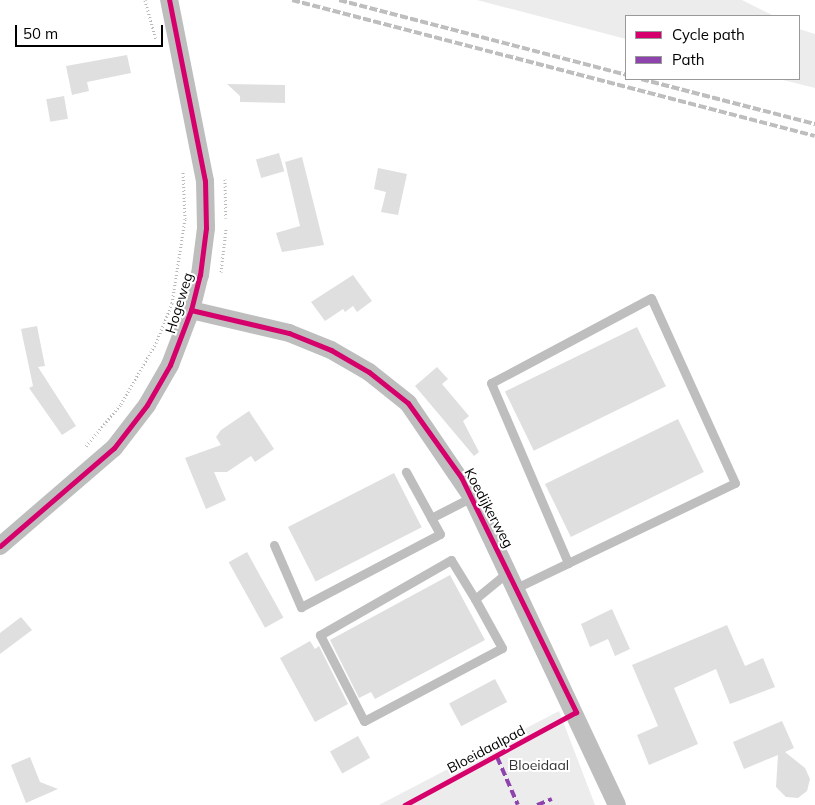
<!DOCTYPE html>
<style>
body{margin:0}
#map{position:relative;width:815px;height:805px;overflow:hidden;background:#fff;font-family:Mulish,sans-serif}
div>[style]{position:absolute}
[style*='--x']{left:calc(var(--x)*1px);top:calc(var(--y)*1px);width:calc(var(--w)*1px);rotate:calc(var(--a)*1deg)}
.green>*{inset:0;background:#ececec}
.building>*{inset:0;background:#dfdfdf;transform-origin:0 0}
.path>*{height:3px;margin-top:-1.5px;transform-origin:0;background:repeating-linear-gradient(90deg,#b9b9b9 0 1px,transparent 0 3.5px)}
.service>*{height:9px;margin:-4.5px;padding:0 4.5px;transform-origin:4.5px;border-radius:4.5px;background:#bebebe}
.minor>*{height:18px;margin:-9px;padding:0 9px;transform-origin:9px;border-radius:9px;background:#bebebe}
.rail>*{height:4px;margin-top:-2px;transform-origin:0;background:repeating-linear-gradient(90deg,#bebebe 0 8px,transparent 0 10.5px)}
.quiet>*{height:4px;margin-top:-2px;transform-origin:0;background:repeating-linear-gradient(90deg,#8e44ad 0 8px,transparent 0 12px)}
.cycleway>*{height:5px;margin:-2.5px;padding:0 2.5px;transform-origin:2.5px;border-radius:2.5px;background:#d6006c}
span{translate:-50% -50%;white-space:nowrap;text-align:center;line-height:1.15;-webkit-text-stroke:4px #fff;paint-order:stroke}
.street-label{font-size:14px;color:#000}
.park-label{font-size:14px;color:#333}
.legend{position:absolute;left:625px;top:15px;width:175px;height:65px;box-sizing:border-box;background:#fff;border:1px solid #999;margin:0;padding:6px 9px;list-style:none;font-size:15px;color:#000}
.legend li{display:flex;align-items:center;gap:10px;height:25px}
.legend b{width:25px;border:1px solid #999}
.scale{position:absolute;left:15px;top:25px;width:148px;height:22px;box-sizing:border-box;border:2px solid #000;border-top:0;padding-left:6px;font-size:15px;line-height:18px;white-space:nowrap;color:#000;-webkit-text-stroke:4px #fff;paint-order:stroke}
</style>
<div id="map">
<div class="green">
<i style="clip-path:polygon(477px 0,742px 0,774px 16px,626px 16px,626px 39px)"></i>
<i style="clip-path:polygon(799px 29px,815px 34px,815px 88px,779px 79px,799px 79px)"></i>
<i style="clip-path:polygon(559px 711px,595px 805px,379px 805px)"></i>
</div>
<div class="building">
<i style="clip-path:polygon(127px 55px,131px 73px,87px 82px,89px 91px,72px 95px,66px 66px)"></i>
<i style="clip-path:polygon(227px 84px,285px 85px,285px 103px,240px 102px,240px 96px)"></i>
<i style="left:64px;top:96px;width:23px;height:18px;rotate:80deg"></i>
<i style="left:279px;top:153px;width:19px;height:24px;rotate:74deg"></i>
<i style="clip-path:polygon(302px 157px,324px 245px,282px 252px,276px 233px,300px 226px,285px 162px)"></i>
<i style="clip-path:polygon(378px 168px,407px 174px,398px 215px,381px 212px,386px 192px,374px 189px)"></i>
<i style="clip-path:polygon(353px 275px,372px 301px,357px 312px,353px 306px,345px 312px,343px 309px,325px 321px,311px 302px)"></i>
<i style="clip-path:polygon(37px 326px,45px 366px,38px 367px,76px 426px,62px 435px,29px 388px,33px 386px,21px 329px)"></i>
<i style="left:637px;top:327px;width:66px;height:147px;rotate:64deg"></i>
<i style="clip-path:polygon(437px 367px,448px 379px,442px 384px,469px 416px,463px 421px,479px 452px,474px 456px,415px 386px)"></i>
<i style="clip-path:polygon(249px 411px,274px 449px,255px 462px,251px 456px,227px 472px,214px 472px,226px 500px,206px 509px,185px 458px,221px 445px,216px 437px,221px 430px)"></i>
<i style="left:678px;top:419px;width:59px;height:148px;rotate:64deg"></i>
<i style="left:394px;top:473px;width:61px;height:119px;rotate:63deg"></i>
<i style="left:247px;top:552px;width:75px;height:21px;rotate:61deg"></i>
<i style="clip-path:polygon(450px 575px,485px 640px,375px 699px,371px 692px,359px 698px,330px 640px)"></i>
<i style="clip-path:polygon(612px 609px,630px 649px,615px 656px,608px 639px,590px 647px,581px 624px)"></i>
<i style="clip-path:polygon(21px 617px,32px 630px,0 654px,0 633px)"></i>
<i style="clip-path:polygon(727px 625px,745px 666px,763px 658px,775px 687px,730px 704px,716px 669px,674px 688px,698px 744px,649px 765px,637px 735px,658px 726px,632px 665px)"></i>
<i style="clip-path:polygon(310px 641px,315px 649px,319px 646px,348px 704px,315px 722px,280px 658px)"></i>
<i style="left:495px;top:679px;width:26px;height:52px;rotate:62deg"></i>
<i style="clip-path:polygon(782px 721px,794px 748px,785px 752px,805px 768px,810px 779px,807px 791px,798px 798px,786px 797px,776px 787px,778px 755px,744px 769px,733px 742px)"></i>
<i style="left:358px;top:736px;width:25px;height:32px;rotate:61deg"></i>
<i style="clip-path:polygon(30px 757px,40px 782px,58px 789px,26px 803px,11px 765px)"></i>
</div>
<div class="path">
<i style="--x:145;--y:0;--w:41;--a:74.6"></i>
<i style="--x:225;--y:179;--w:39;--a:89"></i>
<i style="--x:221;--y:272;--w:43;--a:-83.4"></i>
<i style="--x:86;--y:446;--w:55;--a:-50.2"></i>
<i style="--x:121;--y:404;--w:70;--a:-60.2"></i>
<i style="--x:156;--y:343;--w:43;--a:-68.2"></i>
<i style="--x:172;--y:303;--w:85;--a:-81.2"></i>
<i style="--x:185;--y:219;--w:48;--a:-92.4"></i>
</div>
<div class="service">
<i style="--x:431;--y:518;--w:46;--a:-27.1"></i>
<i style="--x:274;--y:545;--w:68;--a:66.5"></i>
<i style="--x:301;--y:607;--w:157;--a:-27.7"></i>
<i style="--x:440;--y:534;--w:71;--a:-118.7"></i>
<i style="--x:516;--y:588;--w:58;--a:-25.7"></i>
<i style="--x:568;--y:563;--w:185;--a:-25.6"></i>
<i style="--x:735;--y:483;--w:203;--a:-114.4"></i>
<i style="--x:651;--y:298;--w:181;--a:152"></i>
<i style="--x:491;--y:383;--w:196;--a:66.8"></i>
<i style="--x:475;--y:599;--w:56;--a:61.1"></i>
<i style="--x:502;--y:648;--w:156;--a:152.1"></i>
<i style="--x:364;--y:721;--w:97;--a:-117.1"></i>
<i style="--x:320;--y:635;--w:151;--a:-29.8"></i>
<i style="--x:451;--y:560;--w:46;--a:58.4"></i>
<i style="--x:475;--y:599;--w:43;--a:-39.3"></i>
</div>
<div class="minor">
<i style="--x:191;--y:310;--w:101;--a:13.2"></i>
<i style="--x:289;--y:333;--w:45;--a:22"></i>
<i style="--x:331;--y:350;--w:44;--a:30.1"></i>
<i style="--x:369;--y:372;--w:50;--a:38.5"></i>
<i style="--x:408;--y:403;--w:114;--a:55.8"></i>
<i style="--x:472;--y:497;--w:340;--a:64.8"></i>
<i style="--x:0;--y:546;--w:150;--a:-40.7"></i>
<i style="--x:114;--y:448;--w:54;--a:-52.5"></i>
<i style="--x:147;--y:405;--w:46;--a:-60.1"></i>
<i style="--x:170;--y:365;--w:59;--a:-69.1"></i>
<i style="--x:191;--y:310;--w:36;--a:-76"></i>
<i style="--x:200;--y:275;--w:47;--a:-82.7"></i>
<i style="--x:206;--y:228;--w:47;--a:-91.2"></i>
<i style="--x:205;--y:181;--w:185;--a:-101.2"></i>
</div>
<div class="rail">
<i style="--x:292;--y:0;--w:540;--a:14.58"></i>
<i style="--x:339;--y:0;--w:297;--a:14.6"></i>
<i style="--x:641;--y:79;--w:180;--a:14.5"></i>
</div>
<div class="quiet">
<i style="--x:497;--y:757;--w:52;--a:66.4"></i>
<i style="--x:537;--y:805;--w:16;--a:-22"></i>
</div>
<div class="cycleway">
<i style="--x:191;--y:310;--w:101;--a:13.2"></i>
<i style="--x:289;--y:333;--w:45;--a:22"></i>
<i style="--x:331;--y:350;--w:44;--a:30.1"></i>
<i style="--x:369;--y:372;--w:50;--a:38.5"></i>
<i style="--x:408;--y:403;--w:91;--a:54.4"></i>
<i style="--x:461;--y:477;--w:262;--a:63.9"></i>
<i style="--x:576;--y:712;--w:195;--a:151.5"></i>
<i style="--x:0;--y:546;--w:150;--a:-40.7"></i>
<i style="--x:114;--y:448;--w:54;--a:-52.5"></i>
<i style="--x:147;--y:405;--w:46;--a:-60.1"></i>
<i style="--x:170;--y:365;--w:59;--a:-69.1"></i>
<i style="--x:191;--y:310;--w:36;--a:-76"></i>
<i style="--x:200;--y:275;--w:47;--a:-82.7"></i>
<i style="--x:206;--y:228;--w:47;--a:-91.2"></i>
<i style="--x:205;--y:181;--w:185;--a:-101.2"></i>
</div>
<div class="street-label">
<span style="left:179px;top:303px;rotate:-73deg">Hogeweg</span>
<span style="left:489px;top:508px;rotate:62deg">Koedijkerweg</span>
<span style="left:486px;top:749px;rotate:-28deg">Bloeidaalpad</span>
</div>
<div class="park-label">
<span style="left:539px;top:765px">Bloeidaal</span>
</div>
<ul class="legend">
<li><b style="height:6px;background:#d6006c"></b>Cycle path</li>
<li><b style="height:6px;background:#8e44ad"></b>Path</li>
</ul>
<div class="scale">50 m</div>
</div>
